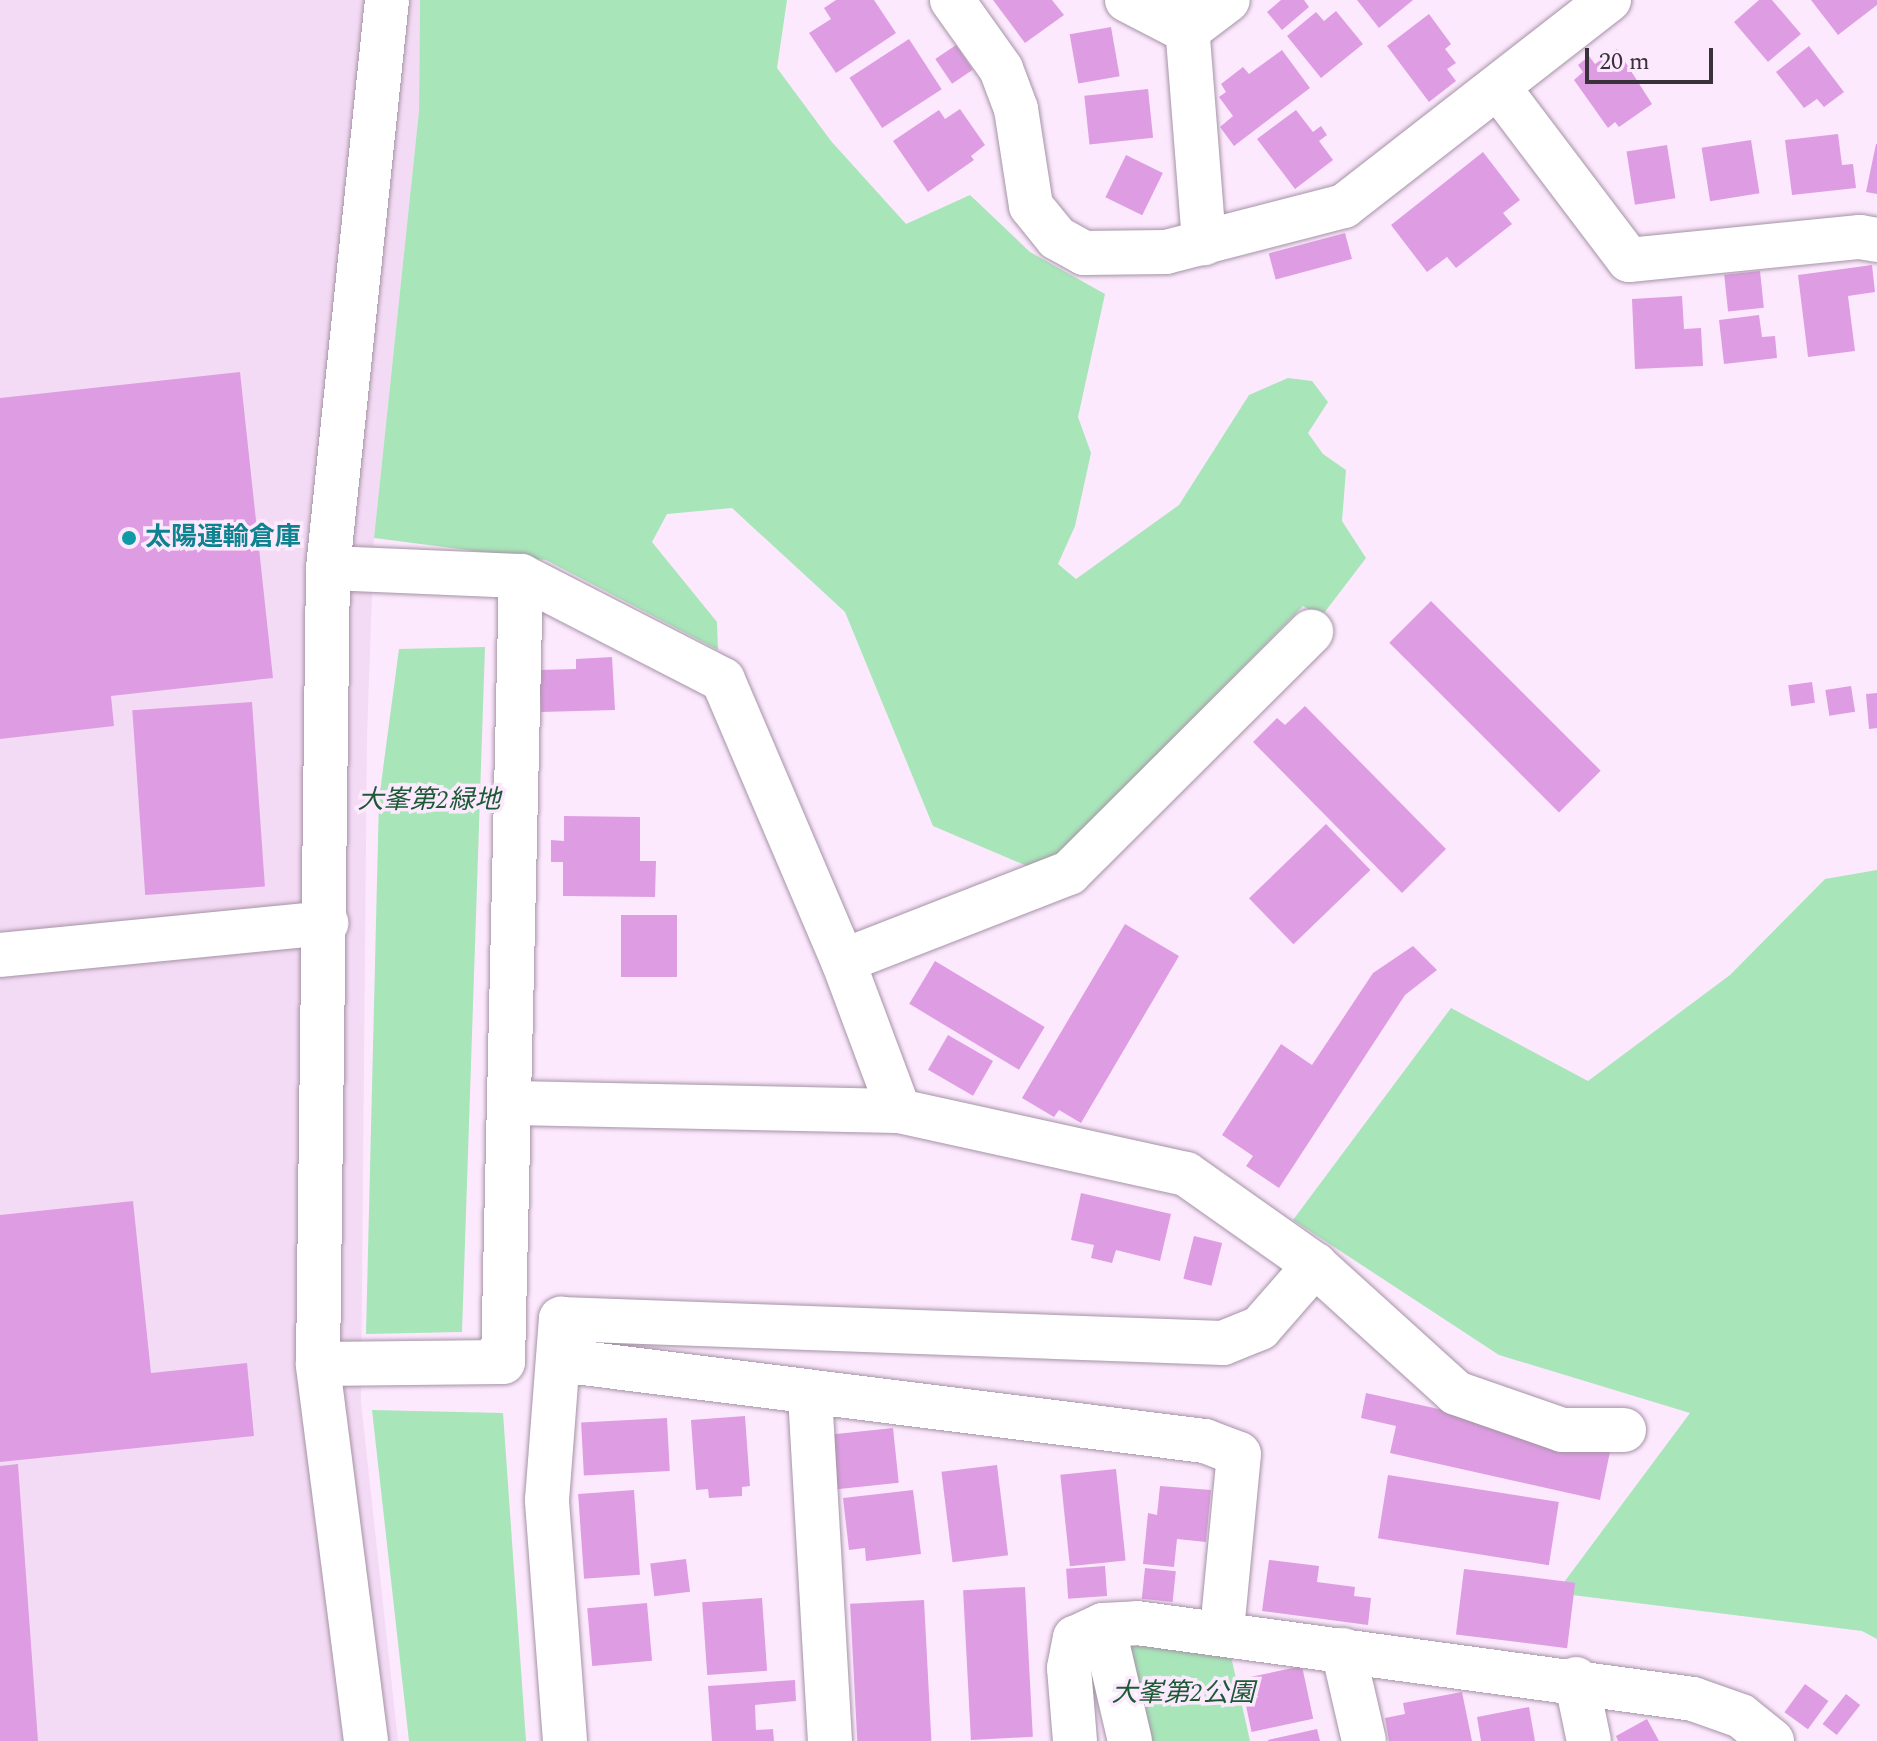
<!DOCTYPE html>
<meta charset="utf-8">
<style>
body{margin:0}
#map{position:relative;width:1877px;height:1741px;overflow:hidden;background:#fde9fe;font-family:Spectral,"Noto Sans JP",serif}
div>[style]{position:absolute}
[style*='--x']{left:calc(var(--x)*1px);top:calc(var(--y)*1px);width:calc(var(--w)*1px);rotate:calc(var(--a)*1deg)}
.built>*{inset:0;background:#f4dbf5}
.green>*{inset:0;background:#a8e5b9}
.building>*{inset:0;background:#de9de2;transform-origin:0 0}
.roads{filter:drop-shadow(0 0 2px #a593a6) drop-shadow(0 0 2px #a593a6)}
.minor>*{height:44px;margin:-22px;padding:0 22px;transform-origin:22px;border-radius:22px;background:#fff}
.dots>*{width:22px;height:22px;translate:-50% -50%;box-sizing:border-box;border:4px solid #fde9fe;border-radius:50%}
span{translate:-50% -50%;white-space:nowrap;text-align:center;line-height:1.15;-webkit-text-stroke:7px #fde9fe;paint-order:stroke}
.culture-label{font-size:26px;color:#0d838f;font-weight:700}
.left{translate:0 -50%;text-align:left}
.park-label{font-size:26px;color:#1c5a35;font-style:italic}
.scale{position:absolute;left:1585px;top:48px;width:128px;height:36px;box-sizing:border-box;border:4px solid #3a323a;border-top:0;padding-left:10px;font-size:24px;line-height:28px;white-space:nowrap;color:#3a323a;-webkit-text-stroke:6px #fde9fe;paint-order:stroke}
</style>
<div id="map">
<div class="built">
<i style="clip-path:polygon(0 0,420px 0,419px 111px,374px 538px,367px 737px,361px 1402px,398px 1741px,0 1741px)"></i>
</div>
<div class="green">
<i style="clip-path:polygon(420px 0,787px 0,777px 68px,831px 141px,906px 224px,970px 195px,1030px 252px,1105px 294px,1078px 417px,1091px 453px,1075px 526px,1058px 564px,1076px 579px,1179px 505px,1249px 395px,1288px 378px,1312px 381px,1328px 402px,1308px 433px,1323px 454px,1346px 470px,1342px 521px,1366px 558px,1321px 617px,1303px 606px,1059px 853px,1027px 866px,933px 826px,845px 612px,732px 508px,667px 514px,652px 542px,717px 622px,718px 650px,546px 560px,374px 538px,419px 111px)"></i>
<i style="clip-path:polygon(485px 647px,462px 1332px,366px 1334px,379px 799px,399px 649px)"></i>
<i style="clip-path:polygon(1877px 870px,1877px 1639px,1862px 1631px,1556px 1593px,1690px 1413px,1499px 1355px,1293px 1220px,1451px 1008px,1588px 1081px,1730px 975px,1825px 879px)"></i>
<i style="clip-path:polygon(372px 1410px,503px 1413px,526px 1741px,409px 1741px)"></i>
<i style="clip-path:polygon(1135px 1641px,1230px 1652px,1250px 1741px,1146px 1741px,1126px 1655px)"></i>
</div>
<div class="building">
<i style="clip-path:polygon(836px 0,874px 0,896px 33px,836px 73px,809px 33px,831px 19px,824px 8px)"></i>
<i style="clip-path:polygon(993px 0,1052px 0,1064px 15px,1025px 43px)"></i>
<i style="clip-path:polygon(1281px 0,1304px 0,1309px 7px,1282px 30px,1267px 12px)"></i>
<i style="clip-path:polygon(1357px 0,1413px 0,1379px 28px)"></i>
<i style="clip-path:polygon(1759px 0,1772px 0,1801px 34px,1768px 62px,1734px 22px)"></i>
<i style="clip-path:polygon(1811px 0,1877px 0,1877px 5px,1838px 35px)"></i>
<i style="clip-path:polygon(1336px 11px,1363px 44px,1321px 78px,1287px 36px,1316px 12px,1324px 21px)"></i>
<i style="clip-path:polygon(1429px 14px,1451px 44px,1445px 49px,1456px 63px,1447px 69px,1456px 81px,1429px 102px,1387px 46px)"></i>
<i style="left:1111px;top:27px;width:50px;height:42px;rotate:80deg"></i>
<i style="left:909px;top:39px;width:60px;height:71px;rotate:57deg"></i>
<i style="left:956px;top:45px;width:30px;height:25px;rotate:56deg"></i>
<i style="clip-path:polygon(1809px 46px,1844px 92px,1824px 107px,1817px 99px,1804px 108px,1776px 72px)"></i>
<i style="clip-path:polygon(1617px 49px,1652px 104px,1619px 127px,1615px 122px,1608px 128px,1574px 80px,1583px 72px,1578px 65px,1589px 56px,1595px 64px)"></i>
<i style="clip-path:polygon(1282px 50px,1310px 88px,1234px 146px,1220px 127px,1233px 116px,1219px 97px,1226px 92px,1221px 84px,1243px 67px,1249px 74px)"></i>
<i style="left:1148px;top:89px;width:49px;height:64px;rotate:84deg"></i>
<i style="clip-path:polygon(960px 109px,985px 145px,971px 156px,974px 160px,928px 192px,893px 141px,939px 110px,945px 119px)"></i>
<i style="clip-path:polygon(1296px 110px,1313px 132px,1321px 126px,1327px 135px,1319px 141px,1333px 160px,1295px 189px,1257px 139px)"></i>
<i style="clip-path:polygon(1838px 134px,1842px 165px,1853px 164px,1856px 188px,1792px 195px,1785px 140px)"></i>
<i style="left:1751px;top:140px;width:54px;height:50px;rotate:81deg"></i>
<i style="clip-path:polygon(1876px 144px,1877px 144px,1877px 194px,1866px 192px)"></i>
<i style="left:1667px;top:145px;width:54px;height:41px;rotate:81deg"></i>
<i style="clip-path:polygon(1483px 152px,1520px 200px,1503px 213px,1512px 224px,1456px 268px,1447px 257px,1427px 272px,1391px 225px)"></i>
<i style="left:1126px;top:155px;width:41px;height:47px;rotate:26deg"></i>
<i style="left:1345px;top:233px;width:27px;height:79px;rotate:75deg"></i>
<i style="clip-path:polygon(1872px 265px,1875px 292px,1848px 296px,1855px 351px,1808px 357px,1798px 275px)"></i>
<i style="left:1760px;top:271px;width:37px;height:36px;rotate:84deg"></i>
<i style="clip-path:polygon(1682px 296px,1684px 329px,1701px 328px,1703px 366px,1635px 369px,1632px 299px)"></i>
<i style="clip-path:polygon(1759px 315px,1762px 337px,1775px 336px,1777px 358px,1724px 364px,1719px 320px)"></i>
<i style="clip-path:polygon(240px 372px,273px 678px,111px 696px,114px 726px,0 739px,0 398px)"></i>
<i style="left:1431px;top:601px;width:240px;height:59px;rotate:45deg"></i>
<i style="clip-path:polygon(612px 657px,615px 710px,541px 712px,539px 670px,576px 669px,576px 659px)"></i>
<i style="left:1812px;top:682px;width:21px;height:24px;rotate:82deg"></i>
<i style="left:1851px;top:686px;width:26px;height:26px;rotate:81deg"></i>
<i style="clip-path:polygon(1877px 693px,1877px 728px,1869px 729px,1866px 694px)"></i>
<i style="left:252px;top:702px;width:185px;height:120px;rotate:86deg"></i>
<i style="clip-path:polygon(1305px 706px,1446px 849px,1402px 893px,1253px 742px,1277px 718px,1285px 725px)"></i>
<i style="clip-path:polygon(564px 816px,640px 817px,640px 861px,656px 861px,655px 897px,563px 896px,563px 862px,551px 862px,551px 840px,564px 841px)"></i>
<i style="left:1326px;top:824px;width:64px;height:107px;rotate:46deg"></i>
<i style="left:621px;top:915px;width:56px;height:62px"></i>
<i style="clip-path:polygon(1125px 924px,1179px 956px,1081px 1123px,1059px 1110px,1054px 1117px,1022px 1098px)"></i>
<i style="clip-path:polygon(1413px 946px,1437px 970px,1405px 995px,1279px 1188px,1246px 1166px,1253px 1156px,1222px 1135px,1281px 1044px,1312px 1065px,1373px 973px)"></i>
<i style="left:935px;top:961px;width:128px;height:50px;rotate:31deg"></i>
<i style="left:948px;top:1035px;width:52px;height:40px;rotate:30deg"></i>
<i style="clip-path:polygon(1081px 1193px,1171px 1214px,1160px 1261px,1116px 1250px,1112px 1263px,1091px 1258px,1094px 1245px,1071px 1240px)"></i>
<i style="clip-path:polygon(133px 1201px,151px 1373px,247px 1363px,254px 1436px,0 1462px,0 1215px)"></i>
<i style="left:1194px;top:1236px;width:29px;height:44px;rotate:14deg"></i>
<i style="clip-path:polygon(1366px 1393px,1611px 1447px,1600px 1500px,1390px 1453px,1396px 1426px,1361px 1418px)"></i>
<i style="clip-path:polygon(745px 1416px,750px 1486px,742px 1487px,742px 1496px,709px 1498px,708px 1489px,696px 1490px,691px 1420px)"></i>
<i style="left:667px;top:1418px;width:53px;height:86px;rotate:87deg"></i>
<i style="left:893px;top:1428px;width:55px;height:62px;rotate:84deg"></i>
<i style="clip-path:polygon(18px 1464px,38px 1741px,0 1741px,0 1466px)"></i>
<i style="left:997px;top:1465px;width:91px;height:56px;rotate:83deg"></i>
<i style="left:1116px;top:1469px;width:92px;height:56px;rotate:84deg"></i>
<i style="left:1388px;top:1475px;width:173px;height:64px;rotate:9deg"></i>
<i style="clip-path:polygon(1160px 1486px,1211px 1490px,1206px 1542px,1177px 1539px,1174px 1567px,1143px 1564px,1148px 1513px,1157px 1515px)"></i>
<i style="left:634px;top:1490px;width:85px;height:56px;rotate:86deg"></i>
<i style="clip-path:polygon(913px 1490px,921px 1554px,866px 1561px,865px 1548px,849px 1550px,843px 1498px)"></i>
<i style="left:686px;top:1559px;width:33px;height:36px;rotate:83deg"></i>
<i style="clip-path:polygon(1269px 1560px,1319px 1566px,1317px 1582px,1355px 1587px,1354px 1596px,1371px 1598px,1368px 1625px,1262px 1611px)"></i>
<i style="left:1105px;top:1566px;width:30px;height:39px;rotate:86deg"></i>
<i style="left:1145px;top:1568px;width:31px;height:31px;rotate:6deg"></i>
<i style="left:1464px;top:1569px;width:112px;height:66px;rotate:7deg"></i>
<i style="left:1025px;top:1587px;width:150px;height:62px;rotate:87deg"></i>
<i style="left:762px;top:1598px;width:73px;height:60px;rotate:86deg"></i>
<i style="left:924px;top:1600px;width:141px;height:74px;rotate:87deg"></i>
<i style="left:647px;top:1603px;width:58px;height:60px;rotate:85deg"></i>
<i style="left:1302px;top:1666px;width:54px;height:63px;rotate:78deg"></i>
<i style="clip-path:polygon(795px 1680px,796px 1701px,755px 1705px,756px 1730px,773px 1729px,774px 1741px,712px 1741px,708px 1686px)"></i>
<i style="left:1805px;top:1684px;width:29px;height:35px;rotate:36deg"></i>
<i style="clip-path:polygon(1462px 1692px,1472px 1741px,1389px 1741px,1385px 1718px,1405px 1714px,1403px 1703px)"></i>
<i style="left:1846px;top:1694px;width:18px;height:38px;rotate:38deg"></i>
<i style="clip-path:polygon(1529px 1707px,1535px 1741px,1481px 1741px,1477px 1717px)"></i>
<i style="clip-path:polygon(1647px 1719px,1659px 1741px,1618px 1741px,1616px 1736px)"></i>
<i style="clip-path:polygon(1317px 1729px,1320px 1741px,1268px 1741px,1268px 1740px)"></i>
</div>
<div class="roads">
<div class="minor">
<i style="--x:952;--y:0;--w:85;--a:54.6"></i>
<i style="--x:1001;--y:69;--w:43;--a:69.4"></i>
<i style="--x:1016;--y:109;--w:98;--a:81.2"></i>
<i style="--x:1031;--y:206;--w:41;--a:50.9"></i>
<i style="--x:1057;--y:238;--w:31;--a:29"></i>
<i style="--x:1084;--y:253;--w:82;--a:-0.7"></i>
<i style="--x:1166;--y:252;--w:184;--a:-14.5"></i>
<i style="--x:1344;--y:206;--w:336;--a:-37.9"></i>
<i style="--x:1127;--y:0;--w:68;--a:27.3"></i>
<i style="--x:1187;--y:31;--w:51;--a:-37.1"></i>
<i style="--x:1185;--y:0;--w:244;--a:85.5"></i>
<i style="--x:1498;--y:87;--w:217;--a:52.9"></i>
<i style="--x:1629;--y:260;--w:232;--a:-5.7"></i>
<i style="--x:1860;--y:237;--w:17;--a:10"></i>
<i style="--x:328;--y:568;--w:193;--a:2.4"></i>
<i style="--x:521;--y:576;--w:227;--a:27.2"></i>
<i style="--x:723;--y:680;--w:306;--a:66.9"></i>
<i style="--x:843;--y:961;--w:160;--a:69.5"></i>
<i style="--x:899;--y:1111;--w:294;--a:12.4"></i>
<i style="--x:1186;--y:1174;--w:158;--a:35.2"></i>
<i style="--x:1315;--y:1265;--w:190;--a:42.2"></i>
<i style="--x:1456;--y:1393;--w:112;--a:19.2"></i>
<i style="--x:1562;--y:1430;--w:62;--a:0"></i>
<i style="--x:0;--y:955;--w:328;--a:-5.6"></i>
<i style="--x:843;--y:961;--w:243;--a:-21.3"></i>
<i style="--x:1069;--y:873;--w:342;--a:-44.9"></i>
<i style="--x:511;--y:1103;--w:388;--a:1.2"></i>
<i style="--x:559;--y:1360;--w:651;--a:7.15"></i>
<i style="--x:1205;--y:1441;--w:36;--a:21"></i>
<i style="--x:1239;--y:1454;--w:178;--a:95.5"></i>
<i style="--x:318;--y:1364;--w:185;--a:-0.6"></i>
<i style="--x:503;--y:1362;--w:786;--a:-88.69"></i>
<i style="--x:810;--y:1395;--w:347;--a:86.7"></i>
<i style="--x:1103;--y:1625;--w:119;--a:76.9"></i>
<i style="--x:1343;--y:1650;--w:93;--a:77"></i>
<i style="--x:1576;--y:1679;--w:63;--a:78.2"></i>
<i style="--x:366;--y:1741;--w:380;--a:-97.3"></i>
<i style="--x:318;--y:1364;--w:796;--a:-89.28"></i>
<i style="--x:328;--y:568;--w:571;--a:-84.07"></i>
<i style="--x:565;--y:1741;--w:242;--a:-94.3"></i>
<i style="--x:547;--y:1500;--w:182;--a:-85.6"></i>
<i style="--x:561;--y:1319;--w:662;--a:2.08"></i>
<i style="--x:1223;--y:1343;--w:40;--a:-22"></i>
<i style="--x:1260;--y:1328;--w:84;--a:-48.9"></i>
<i style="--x:1075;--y:1741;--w:73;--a:-94.7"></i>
<i style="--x:1069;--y:1668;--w:31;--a:-79"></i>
<i style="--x:1075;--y:1638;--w:31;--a:-25"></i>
<i style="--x:1103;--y:1625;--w:34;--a:-3"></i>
<i style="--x:1137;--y:1623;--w:561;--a:7.78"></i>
<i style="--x:1693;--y:1699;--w:51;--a:19.5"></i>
<i style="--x:1741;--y:1716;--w:40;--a:39"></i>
</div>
</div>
<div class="dots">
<i style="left:129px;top:538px;background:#0f9aa8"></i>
</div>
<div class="culture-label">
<span class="left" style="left:145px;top:538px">太陽運輸倉庫</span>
</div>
<div class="park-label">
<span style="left:429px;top:801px">大峯第2緑地</span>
<span style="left:1183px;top:1694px">大峯第2公園</span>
</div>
<div class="scale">20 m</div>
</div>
